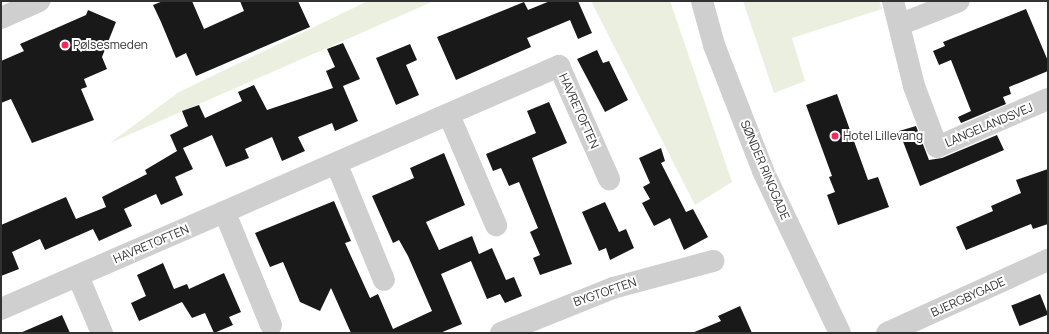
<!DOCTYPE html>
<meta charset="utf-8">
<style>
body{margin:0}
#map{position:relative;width:1049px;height:334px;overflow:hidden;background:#fff;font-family:Manrope,sans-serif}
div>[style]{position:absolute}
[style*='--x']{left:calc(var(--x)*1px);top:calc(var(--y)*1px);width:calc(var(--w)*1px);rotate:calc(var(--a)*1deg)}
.green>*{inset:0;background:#eaefdf}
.building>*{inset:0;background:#191919;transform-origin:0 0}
.minor>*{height:22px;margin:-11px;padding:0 11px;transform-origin:11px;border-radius:11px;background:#cfcfcf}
.dots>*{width:11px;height:11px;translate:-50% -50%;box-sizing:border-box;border:2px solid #fff;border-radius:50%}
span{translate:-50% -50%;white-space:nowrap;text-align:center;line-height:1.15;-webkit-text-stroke:4px #fff;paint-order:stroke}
.poi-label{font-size:12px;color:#323232}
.left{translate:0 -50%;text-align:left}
.street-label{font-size:12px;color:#323232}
.frame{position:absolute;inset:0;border:2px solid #323232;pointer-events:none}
</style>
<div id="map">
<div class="green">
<i style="clip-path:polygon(368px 1px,434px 1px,110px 143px,179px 92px)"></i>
<i style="clip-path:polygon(591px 1px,670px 1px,732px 182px,695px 205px)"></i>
<i style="clip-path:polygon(743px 1px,879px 1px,882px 9px,792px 38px,805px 81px,774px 93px)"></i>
</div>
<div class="building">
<i style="clip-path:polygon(163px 1px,192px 1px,204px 29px,244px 11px,240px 1px,298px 1px,310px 27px,196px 76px,186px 53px,176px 58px,161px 22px,153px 5px)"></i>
<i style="clip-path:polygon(550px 1px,578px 1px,592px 33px,578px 39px,570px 20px,527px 38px,531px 47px,456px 80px,437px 37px,524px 2px,528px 10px)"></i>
<i style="clip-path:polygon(1026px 9px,1048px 61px,1048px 71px,1009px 87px,1011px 94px,1003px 97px,1006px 104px,961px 123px,958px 117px,971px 111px,951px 60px,939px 65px,933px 51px,945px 46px,943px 42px)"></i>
<i style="clip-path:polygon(88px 10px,116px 22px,102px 57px,107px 69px,84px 79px,87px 87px,81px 89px,94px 120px,32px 143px,11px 99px,1px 103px,1px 61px,24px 51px,20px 44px,86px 15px)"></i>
<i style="clip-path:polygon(343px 43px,360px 79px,343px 86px,358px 121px,335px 131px,332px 123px,298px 137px,305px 151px,282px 161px,272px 137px,245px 149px,249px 158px,226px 167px,212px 135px,183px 148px,193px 169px,175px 177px,183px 195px,161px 205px,156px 194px,124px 209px,132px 226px,99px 241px,93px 229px,45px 250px,40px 239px,12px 252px,19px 269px,1px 276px,1px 225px,66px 197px,76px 219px,106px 207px,102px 197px,147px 174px,145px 170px,177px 151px,170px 135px,188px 126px,182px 111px,199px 105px,205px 118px,242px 101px,238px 92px,254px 85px,267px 110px,333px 88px,326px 71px,335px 67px,327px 49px)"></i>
<i style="clip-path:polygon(410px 44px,417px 60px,406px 65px,419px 95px,396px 105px,376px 58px)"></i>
<i style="clip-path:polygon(597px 50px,603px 63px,609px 61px,628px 100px,605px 112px,577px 59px)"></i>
<i style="clip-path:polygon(837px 94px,868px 180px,878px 177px,889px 207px,838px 225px,827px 195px,835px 192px,829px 177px,832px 176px,806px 105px)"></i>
<i style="clip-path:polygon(549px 102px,567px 143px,532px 158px,572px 264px,540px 275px,533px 258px,540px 255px,530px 232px,538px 228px,519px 182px,509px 186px,501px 168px,493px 171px,486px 154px,536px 133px,527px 111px)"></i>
<i style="clip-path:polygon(916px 126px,929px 160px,942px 158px,997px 135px,1004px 150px,920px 186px,899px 131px)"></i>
<i style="clip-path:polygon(661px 148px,665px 161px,661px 163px,686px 212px,693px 209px,708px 237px,684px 250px,670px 218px,654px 226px,642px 203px,650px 199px,643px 187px,650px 183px,639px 158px)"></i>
<i style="clip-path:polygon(444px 153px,465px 205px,426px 222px,439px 250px,472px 236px,479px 254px,492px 248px,506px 280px,514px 277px,522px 296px,505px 303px,500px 294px,487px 299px,471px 261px,441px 274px,462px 324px,440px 333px,351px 333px,331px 288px,320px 311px,300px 302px,283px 262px,270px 267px,255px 233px,334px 201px,351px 241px,345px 243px,370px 298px,378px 294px,393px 329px,432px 311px,408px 256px,399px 240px,393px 243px,372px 196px,414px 178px,410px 168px)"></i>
<i style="clip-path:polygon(1048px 169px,1048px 224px,1033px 229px,1031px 224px,966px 250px,956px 227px,993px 211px,991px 206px,1021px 193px,1016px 180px)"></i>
<i style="clip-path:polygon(605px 202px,619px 232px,626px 229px,634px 248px,610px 260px,606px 248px,599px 251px,582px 212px)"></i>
<i style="clip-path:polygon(163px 263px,174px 289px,187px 284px,189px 289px,224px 273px,241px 312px,229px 317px,233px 325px,214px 333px,205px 313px,192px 318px,182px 302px,139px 321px,131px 303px,146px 296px,137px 275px)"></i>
<i style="left:1040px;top:294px;width:22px;height:31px;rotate:68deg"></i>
<i style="clip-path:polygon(740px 306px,752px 333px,692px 333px,721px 321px,718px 316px)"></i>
<i style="clip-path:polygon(62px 315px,70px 333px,20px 333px)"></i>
</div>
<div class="minor">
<i style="--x:702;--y:1;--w:46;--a:74.7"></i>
<i style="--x:714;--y:45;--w:135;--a:68.7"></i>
<i style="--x:763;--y:171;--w:179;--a:64.6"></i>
<i style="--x:893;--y:1;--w:88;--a:76.1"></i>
<i style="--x:914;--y:86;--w:65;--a:69.3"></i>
<i style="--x:937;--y:147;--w:121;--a:-23.4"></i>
<i style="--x:1;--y:18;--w:42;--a:-24.1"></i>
<i style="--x:901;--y:24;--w:62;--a:-21.6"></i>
<i style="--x:449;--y:115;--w:120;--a:66.9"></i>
<i style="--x:337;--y:165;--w:124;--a:67.8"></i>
<i style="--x:225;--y:213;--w:121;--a:67.7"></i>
<i style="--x:78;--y:276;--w:62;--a:67.2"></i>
<i style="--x:1;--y:309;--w:609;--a:-23.53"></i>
<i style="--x:559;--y:66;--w:124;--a:66.1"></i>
<i style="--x:501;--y:333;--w:121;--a:-21.9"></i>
<i style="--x:613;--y:288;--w:104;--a:-15.1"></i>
<i style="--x:887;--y:333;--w:177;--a:-24.4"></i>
</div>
<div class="dots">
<i style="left:65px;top:45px;background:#f52856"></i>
<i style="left:835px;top:136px;background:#f52856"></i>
</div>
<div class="poi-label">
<span class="left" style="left:73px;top:45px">Pølsesmeden</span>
<span class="left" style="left:843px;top:136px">Hotel Lillevang</span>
</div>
<div class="street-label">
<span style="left:579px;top:111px;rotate:66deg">HAVRETOFTEN</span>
<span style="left:989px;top:125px;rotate:-23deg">LANGELANDSVEJ</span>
<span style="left:765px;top:170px;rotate:67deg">SØNDER RINGGADE</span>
<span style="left:151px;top:244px;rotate:-23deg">HAVRETOFTEN</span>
<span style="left:605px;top:292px;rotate:-19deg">BYGTOFTEN</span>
<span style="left:968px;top:297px;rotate:-24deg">BJERGBYGADE</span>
</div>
<div class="frame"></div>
</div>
